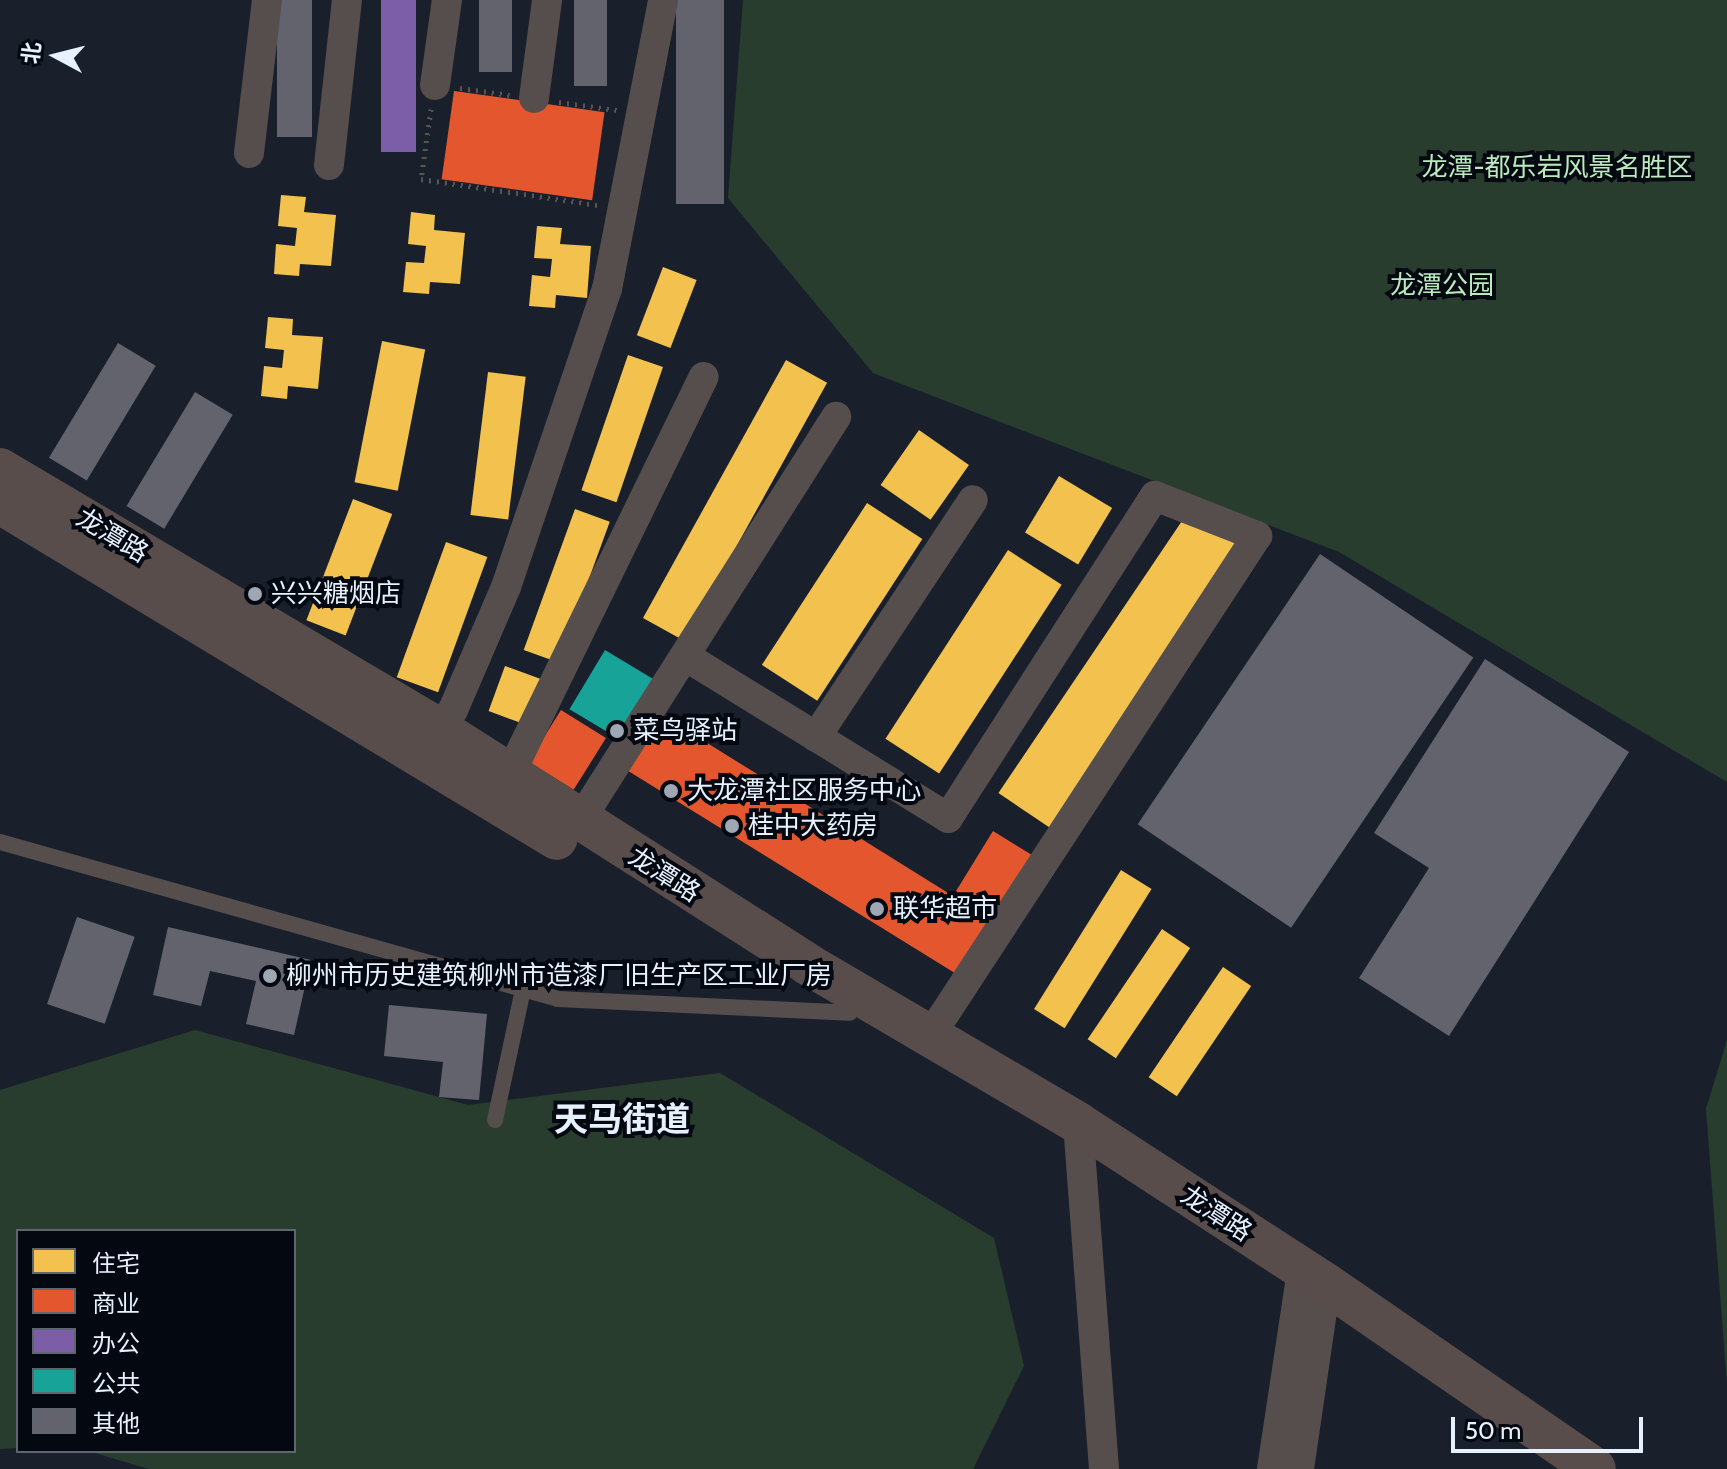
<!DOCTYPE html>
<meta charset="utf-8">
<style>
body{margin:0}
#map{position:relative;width:1727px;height:1469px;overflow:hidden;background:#19202b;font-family:Cabin,"Noto Sans SC",sans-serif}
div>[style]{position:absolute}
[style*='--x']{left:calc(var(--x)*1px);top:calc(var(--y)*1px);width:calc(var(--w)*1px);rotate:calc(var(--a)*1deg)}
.green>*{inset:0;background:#293d2e}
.homes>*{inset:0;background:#f2c14e;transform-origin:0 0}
.shops>*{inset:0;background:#e4572e;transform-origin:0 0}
.offices>*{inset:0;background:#7b5ea7;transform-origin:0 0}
.public>*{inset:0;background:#17a398;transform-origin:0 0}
.building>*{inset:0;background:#63636d;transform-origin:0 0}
.path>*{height:5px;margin-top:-2.5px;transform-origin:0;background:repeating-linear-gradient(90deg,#595557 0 2px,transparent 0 8px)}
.lane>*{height:16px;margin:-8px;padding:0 8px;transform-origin:8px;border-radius:8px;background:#554e4d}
.street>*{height:30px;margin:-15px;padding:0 15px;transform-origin:15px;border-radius:15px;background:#554e4d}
.secondary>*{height:42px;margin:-21px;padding:0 21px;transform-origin:21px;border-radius:21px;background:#584d4b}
.dots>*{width:22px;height:22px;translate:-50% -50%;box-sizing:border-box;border:4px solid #040811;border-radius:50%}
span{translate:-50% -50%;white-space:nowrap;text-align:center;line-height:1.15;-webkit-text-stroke:8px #040811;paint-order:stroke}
.park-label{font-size:26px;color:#baeabe}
.street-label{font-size:26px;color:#e7f0fd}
.poi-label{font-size:26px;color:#e7f0fd}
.left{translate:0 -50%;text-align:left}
.district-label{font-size:34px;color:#e7f0fd;font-weight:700}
.legend{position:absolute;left:16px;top:1229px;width:280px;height:224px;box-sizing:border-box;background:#040811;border:2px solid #5f656f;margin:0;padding:10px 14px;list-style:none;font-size:24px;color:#e7f0fd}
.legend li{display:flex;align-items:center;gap:16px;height:40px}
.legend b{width:40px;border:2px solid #5f656f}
.north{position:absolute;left:16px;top:16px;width:80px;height:80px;-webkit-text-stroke:6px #040811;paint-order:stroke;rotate:277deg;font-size:22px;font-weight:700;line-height:32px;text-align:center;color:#e7f0fd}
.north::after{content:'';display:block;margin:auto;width:28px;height:36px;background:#e7f0fd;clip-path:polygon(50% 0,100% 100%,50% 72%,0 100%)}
.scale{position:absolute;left:1451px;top:1417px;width:192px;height:36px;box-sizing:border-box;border:4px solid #e7f0fd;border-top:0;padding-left:10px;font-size:24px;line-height:28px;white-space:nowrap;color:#e7f0fd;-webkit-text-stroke:6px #040811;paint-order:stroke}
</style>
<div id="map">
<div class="green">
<i style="clip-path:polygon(743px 0,1727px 0,1727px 782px,1339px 552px,873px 373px,728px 198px)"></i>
<i style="clip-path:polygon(195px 1030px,468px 1105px,720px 1073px,994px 1238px,1024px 1366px,973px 1469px,149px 1469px,88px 1451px,294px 1451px,294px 1231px,18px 1231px,18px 1448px,0 1449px,0 1090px)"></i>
<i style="clip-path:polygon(1727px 1040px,1727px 1385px,1706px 1109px)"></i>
</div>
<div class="homes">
<i style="clip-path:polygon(281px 195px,306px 197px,304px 212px,336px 215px,331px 266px,300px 264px,299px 276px,274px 274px,276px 244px,295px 246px,297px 228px,278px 226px)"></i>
<i style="clip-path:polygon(411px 212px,435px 215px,434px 230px,465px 233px,460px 284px,430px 282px,429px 294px,403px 292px,406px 262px,424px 263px,426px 246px,408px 244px)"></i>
<i style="clip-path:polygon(537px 226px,562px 228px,560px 244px,591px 246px,587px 298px,556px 295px,555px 308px,529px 306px,532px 275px,550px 277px,552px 259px,534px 258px)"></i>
<i style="left:663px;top:267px;width:36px;height:73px;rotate:21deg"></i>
<i style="clip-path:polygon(268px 317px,293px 319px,292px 335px,323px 337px,318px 389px,288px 386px,287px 399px,261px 396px,264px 366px,282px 368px,284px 350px,265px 348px)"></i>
<i style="left:382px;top:341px;width:44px;height:144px;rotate:11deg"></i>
<i style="left:628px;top:355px;width:37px;height:143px;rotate:19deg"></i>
<i style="left:786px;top:360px;width:47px;height:295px;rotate:29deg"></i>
<i style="left:488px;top:372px;width:38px;height:144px;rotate:7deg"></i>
<i style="left:919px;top:430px;width:61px;height:67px;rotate:35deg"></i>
<i style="left:1059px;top:476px;width:62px;height:66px;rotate:31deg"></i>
<i style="left:353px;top:499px;width:42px;height:130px;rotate:21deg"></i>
<i style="left:867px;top:503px;width:66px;height:193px;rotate:33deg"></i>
<i style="left:575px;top:509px;width:37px;height:150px;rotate:20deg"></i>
<i style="left:1188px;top:512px;width:63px;height:339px;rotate:34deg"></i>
<i style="left:446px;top:542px;width:44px;height:144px;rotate:20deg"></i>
<i style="left:1008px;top:550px;width:64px;height:225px;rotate:33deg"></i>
<i style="left:505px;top:666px;width:46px;height:48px;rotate:20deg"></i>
<i style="left:1121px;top:870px;width:36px;height:164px;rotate:32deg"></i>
<i style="left:1162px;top:929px;width:34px;height:133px;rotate:34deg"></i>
<i style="left:1223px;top:967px;width:34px;height:133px;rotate:34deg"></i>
</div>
<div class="shops">
<i style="left:454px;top:91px;width:152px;height:89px;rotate:8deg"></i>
<i style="left:561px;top:710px;width:53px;height:61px;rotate:32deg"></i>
<i style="clip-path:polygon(659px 713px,953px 896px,993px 831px,1032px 855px,958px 975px,625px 769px)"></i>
</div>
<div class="offices">
<i style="left:381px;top:0;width:35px;height:152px"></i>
</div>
<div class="public">
<i style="left:605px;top:650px;width:61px;height:69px;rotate:31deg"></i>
</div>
<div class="building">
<i style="left:277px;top:0;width:35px;height:137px"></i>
<i style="left:479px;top:0;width:33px;height:72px"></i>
<i style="left:574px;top:0;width:33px;height:86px"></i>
<i style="left:676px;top:0;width:48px;height:204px"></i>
<i style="left:118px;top:343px;width:44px;height:134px;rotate:31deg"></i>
<i style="left:195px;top:392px;width:44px;height:133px;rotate:31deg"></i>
<i style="left:1320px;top:554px;width:185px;height:326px;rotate:34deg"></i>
<i style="clip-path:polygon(1485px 659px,1629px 752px,1449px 1036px,1359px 978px,1429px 868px,1374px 833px)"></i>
<i style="left:77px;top:917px;width:61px;height:92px;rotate:19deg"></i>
<i style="clip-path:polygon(168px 927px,311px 960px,294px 1035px,246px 1024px,256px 981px,210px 971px,201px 1006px,153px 995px)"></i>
<i style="clip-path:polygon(389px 1005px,487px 1014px,479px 1100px,439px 1097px,443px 1062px,384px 1056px)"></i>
</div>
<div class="path">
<i style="--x:460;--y:88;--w:50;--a:8"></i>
<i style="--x:559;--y:102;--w:59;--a:7.9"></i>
<i style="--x:431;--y:109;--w:71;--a:98.1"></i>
<i style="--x:421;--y:179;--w:179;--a:8.4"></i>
</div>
<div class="lane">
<i style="--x:0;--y:842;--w:580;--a:15.71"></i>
<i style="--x:558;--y:999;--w:292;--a:2.7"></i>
<i style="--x:495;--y:1120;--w:134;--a:-77.9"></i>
</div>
<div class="street">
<i style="--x:435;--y:85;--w:86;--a:-82"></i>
<i style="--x:534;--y:98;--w:99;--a:-82.4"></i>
<i style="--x:249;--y:153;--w:154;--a:-83.3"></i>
<i style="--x:329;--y:165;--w:166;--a:-83.8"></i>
<i style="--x:685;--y:656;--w:309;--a:31.6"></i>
<i style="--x:948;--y:818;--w:383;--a:-57.3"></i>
<i style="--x:1155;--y:496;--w:110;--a:21.4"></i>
<i style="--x:1257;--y:536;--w:597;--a:123.18"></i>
<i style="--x:439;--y:729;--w:24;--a:-54"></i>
<i style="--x:453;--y:710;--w:134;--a:-66.7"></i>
<i style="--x:506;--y:587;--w:315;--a:-71.3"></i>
<i style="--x:607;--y:289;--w:294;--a:-79"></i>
<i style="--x:816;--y:737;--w:284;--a:-56.5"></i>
<i style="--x:509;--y:776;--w:444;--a:-64"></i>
<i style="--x:579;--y:822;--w:480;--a:-57.6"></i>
<i style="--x:1078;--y:1123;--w:347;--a:85.7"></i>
<i style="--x:1272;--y:1469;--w:201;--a:-81.4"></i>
<i style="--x:1299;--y:1469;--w:187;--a:-81.7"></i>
</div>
<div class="secondary">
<i style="--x:0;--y:469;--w:510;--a:30.64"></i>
<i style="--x:439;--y:729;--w:439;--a:32.5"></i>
<i style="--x:809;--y:965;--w:312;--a:30.4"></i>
<i style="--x:1078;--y:1123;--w:296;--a:33"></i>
<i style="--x:1326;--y:1284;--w:326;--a:34.5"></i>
<i style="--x:0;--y:503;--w:650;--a:31.1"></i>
</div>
<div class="dots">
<i style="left:255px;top:594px;background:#9fa7b4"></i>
<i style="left:617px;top:731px;background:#9fa7b4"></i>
<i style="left:671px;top:791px;background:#9fa7b4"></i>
<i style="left:732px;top:826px;background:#9fa7b4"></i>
<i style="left:877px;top:909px;background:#9fa7b4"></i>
<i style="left:270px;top:976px;background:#9fa7b4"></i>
</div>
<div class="park-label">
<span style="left:1557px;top:168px">龙潭-都乐岩风景名胜区</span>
<span style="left:1442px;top:286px">龙潭公园</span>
</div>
<div class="street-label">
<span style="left:112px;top:536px;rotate:31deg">龙潭路</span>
<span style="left:664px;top:875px;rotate:32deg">龙潭路</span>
<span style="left:1216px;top:1214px;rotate:33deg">龙潭路</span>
</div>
<div class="poi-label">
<span class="left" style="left:271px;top:594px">兴兴糖烟店</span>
<span class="left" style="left:633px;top:731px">菜鸟驿站</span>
<span class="left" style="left:687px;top:791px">大龙潭社区服务中心</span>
<span class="left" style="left:748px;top:826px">桂中大药房</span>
<span class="left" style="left:893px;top:909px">联华超市</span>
<span class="left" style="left:286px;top:976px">柳州市历史建筑柳州市造漆厂旧生产区工业厂房</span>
</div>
<div class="district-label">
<span style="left:622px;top:1120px">天马街道</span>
</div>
<ul class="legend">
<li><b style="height:22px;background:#f2c14e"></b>住宅</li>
<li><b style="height:22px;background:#e4572e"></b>商业</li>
<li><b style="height:22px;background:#7b5ea7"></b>办公</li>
<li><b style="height:22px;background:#17a398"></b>公共</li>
<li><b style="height:22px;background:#63636d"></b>其他</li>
</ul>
<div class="north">北</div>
<div class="scale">50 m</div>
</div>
